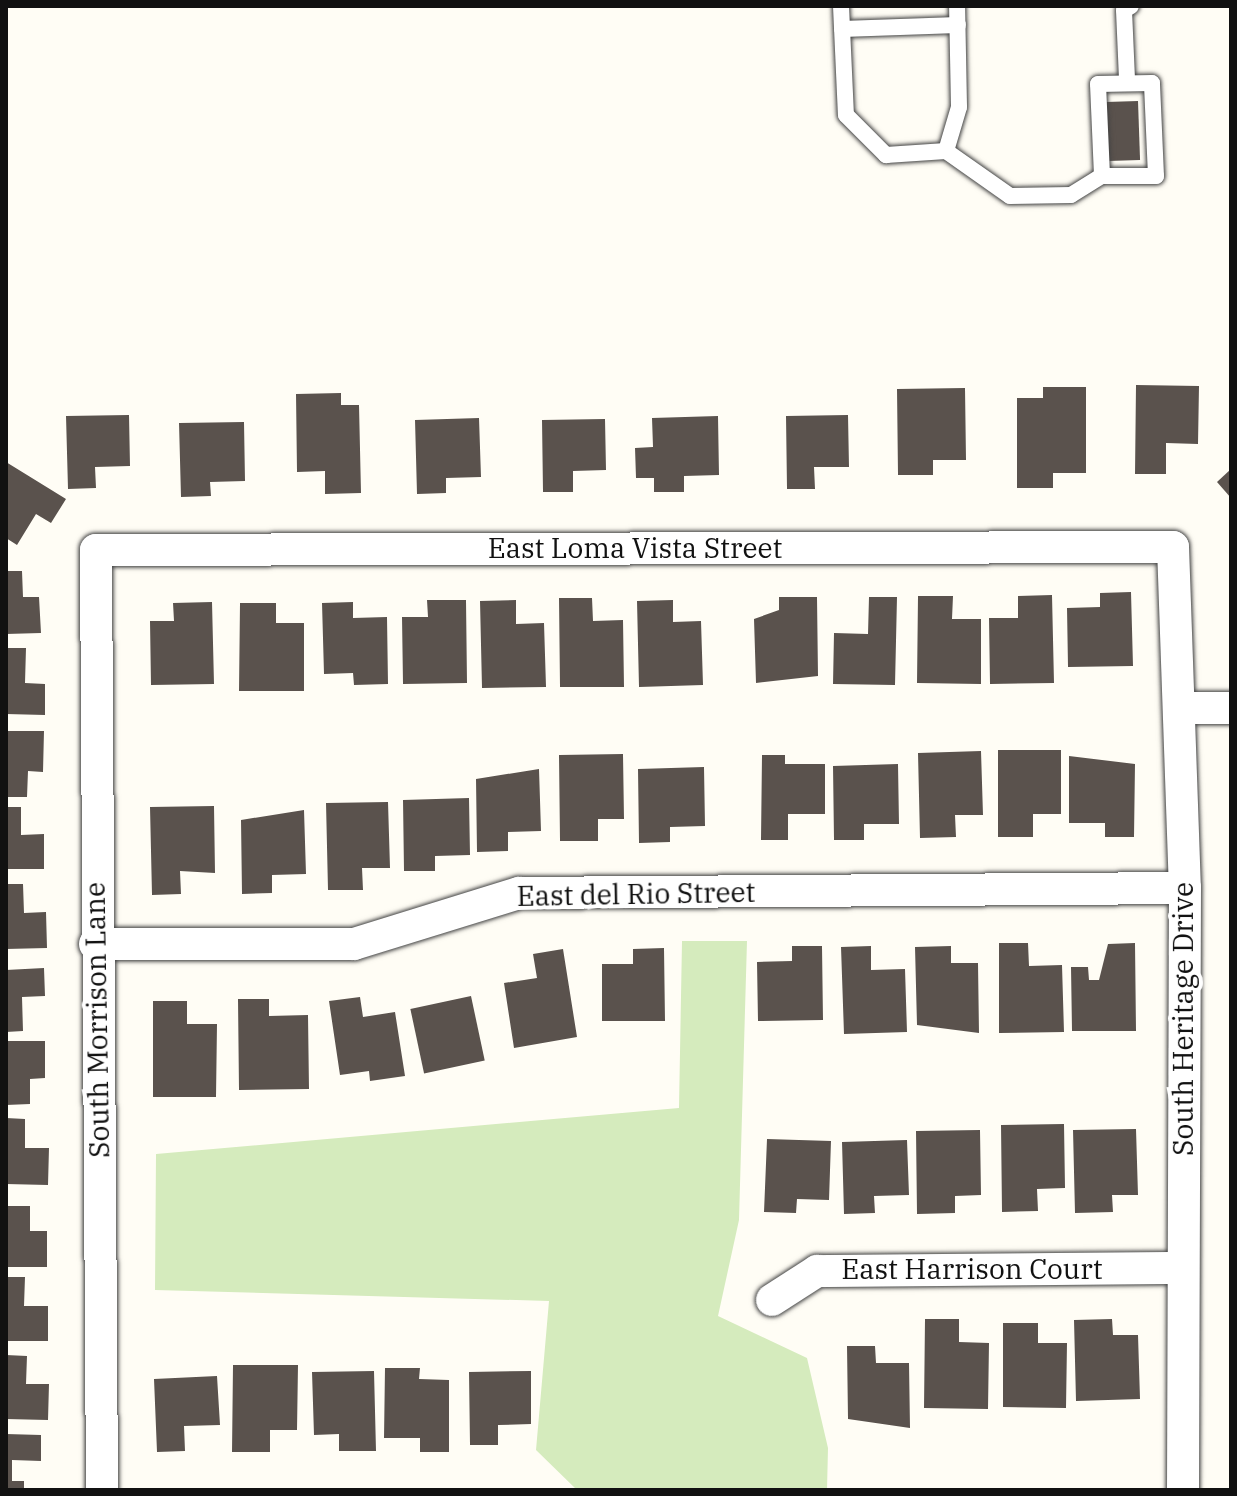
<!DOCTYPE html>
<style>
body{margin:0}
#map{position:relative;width:1237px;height:1496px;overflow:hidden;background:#fffdf5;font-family:"IBM Plex Serif",serif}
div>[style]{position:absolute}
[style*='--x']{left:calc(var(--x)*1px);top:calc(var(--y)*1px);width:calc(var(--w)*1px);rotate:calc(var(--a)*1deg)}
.green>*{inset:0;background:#d5ebbd}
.building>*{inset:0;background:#5a524d;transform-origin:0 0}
.roads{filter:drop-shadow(0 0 2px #444) drop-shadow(0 0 2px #444)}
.lane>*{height:16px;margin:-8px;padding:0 8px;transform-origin:8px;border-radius:8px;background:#fff}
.street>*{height:32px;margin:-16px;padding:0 16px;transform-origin:16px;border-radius:16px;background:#fff}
span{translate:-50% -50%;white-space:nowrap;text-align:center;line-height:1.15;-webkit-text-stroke:8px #fff;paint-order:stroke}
.street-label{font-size:28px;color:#111}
.frame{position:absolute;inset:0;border:8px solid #111;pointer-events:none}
</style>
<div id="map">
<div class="green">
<i style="clip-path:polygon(682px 941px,747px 941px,739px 1220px,718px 1316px,807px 1358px,828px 1448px,827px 1490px,577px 1490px,536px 1450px,549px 1301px,155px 1290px,156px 1154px,679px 1108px)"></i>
</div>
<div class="building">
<i style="left:1138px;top:101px;width:59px;height:32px;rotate:88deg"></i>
<i style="clip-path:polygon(1136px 385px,1199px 386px,1198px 444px,1166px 443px,1166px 474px,1135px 474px)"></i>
<i style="clip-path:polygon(1043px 387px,1086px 387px,1086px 473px,1053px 473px,1053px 488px,1017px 488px,1017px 398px,1043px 398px)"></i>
<i style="clip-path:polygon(965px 388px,966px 460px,933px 460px,933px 475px,898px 475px,897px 389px)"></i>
<i style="clip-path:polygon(341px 393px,341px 405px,359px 405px,361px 493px,325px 494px,325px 471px,297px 472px,296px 394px)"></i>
<i style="clip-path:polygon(129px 415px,130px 466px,95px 467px,96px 488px,68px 489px,66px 416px)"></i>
<i style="clip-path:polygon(848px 415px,849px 467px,814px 467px,815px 489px,787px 489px,786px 416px)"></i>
<i style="clip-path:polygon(718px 416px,719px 475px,684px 476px,684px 492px,654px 492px,654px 478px,636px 478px,635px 448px,653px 447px,652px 418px)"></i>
<i style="clip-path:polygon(479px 418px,481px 477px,446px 478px,446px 493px,417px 494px,415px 420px)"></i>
<i style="clip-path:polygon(605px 419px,606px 470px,573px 471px,573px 492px,543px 492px,542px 420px)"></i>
<i style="clip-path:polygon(244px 422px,245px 481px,210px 482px,211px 496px,181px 497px,179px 423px)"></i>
<i style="clip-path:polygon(6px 462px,66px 499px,51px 523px,36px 514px,17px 545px,6px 538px)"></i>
<i style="clip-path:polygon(1231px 469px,1231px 498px,1217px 482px)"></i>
<i style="clip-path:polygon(6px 571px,22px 571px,23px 597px,39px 597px,41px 633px,6px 634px)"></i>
<i style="clip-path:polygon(1131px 592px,1133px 666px,1068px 667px,1067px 608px,1100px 607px,1100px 593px)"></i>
<i style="clip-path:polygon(1052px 595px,1054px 683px,990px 684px,989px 618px,1018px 618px,1018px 596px)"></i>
<i style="clip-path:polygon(918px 596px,953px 596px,952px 619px,981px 619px,981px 684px,917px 683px)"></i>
<i style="clip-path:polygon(779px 597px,817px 597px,818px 676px,756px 683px,754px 619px,779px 610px)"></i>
<i style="clip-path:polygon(869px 597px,897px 597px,895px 685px,833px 684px,834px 633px,868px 634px)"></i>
<i style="clip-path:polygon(559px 598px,592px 598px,593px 621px,623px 620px,624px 687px,560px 687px)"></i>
<i style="clip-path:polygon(427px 600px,466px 600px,467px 683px,403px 684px,402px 617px,428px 617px)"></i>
<i style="clip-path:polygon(516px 600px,516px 624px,544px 623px,546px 687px,482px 688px,480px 601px)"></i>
<i style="clip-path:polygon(673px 600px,673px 622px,701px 621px,703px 685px,639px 687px,637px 601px)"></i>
<i style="clip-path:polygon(212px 602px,214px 684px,151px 685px,150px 621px,174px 621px,173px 603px)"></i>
<i style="clip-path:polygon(353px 602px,353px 618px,387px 617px,388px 684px,354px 685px,353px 673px,324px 674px,322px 603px)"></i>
<i style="clip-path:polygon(240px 603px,276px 603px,276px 623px,304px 623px,304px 691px,239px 691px)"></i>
<i style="clip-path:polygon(6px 648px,26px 648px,25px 683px,45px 684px,45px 715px,6px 714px)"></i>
<i style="clip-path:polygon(6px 731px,44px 731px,43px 772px,28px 771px,27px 797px,6px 797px)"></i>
<i style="clip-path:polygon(998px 750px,1061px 750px,1061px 814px,1033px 814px,1033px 837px,998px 837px)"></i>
<i style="clip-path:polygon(981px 751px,983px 815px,955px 815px,956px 837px,920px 838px,918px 753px)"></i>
<i style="clip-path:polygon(623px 754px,624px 819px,598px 819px,598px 841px,560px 841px,559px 755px)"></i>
<i style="clip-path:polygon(762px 755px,785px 755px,785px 764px,825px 764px,825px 814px,788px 814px,788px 840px,761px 840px)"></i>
<i style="clip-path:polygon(1069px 756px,1135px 764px,1134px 837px,1105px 837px,1105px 823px,1069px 823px)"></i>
<i style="clip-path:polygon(898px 764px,899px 824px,864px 824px,864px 840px,834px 840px,833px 766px)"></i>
<i style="clip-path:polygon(704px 767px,705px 826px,670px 827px,670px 842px,639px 843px,638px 769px)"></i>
<i style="clip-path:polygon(539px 769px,541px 831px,508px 832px,508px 851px,477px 852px,476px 779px)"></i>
<i style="clip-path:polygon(469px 798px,470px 855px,435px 856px,435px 871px,404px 871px,403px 800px)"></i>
<i style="clip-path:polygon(388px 802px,390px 868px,362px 868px,363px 890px,328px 890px,326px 803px)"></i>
<i style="clip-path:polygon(214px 806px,215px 873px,180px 871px,181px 894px,152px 895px,150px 807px)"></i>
<i style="clip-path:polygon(6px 807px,21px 807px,21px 835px,44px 834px,44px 869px,6px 869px)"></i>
<i style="clip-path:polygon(304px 810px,306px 874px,272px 875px,272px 893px,242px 894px,241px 820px)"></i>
<i style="clip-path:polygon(6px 884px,23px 884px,24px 913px,46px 912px,47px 948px,6px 949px)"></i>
<i style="clip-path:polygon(999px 943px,1028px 943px,1029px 966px,1062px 965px,1064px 1032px,999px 1033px)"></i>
<i style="clip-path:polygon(1135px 943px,1136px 1031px,1072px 1031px,1071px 967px,1088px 967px,1089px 980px,1099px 980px,1108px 944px)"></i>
<i style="clip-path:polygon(792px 946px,822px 946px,823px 1020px,758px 1021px,757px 962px,792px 961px)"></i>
<i style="clip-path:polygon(871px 946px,871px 970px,905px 969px,907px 1032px,844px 1034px,841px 947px)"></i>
<i style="clip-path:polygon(951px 946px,951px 963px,978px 963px,979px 1033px,917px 1025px,915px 947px)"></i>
<i style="clip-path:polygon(664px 948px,665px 1021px,602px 1021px,602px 964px,633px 964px,633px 949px)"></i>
<i style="clip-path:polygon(563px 949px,577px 1037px,514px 1048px,504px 983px,537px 978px,533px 954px)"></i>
<i style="clip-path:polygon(44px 968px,45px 996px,22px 997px,23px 1031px,6px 1032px,6px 970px)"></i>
<i style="left:471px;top:996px;width:66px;height:62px;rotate:78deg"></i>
<i style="clip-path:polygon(360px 997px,363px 1017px,395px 1012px,405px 1076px,370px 1081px,369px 1071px,340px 1075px,329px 1001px)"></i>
<i style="clip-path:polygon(238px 999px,269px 999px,269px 1016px,308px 1015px,309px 1089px,239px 1090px)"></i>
<i style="clip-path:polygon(153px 1001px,187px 1001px,187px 1024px,217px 1024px,216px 1097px,153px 1097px)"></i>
<i style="clip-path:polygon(6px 1041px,45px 1041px,45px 1078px,30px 1079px,30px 1104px,6px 1105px)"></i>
<i style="clip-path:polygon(6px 1118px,25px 1119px,25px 1148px,49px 1148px,48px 1185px,6px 1184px)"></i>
<i style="clip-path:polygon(1064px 1124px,1065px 1188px,1037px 1189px,1038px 1211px,1002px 1212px,1001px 1125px)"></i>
<i style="clip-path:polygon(1136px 1129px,1138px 1195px,1112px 1195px,1113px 1212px,1075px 1213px,1073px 1130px)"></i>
<i style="clip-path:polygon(980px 1130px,981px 1195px,955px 1196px,955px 1213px,917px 1214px,916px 1131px)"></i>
<i style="clip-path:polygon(767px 1139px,831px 1141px,829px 1200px,797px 1199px,796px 1213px,764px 1212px)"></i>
<i style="clip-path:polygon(907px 1140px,909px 1195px,874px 1196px,875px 1213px,844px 1214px,842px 1142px)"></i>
<i style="clip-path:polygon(6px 1206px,30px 1206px,30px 1231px,47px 1231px,47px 1267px,6px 1267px)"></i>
<i style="clip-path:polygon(6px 1277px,25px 1277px,24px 1306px,48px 1306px,48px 1341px,6px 1341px)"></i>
<i style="clip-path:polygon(925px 1319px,959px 1319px,959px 1342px,989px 1343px,988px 1409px,924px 1408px)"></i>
<i style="clip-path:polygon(1112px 1319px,1113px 1335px,1138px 1335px,1140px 1399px,1076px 1401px,1074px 1320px)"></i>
<i style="clip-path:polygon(1003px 1323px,1038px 1323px,1038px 1343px,1067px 1343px,1066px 1408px,1003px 1407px)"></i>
<i style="clip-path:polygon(847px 1346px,875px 1346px,876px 1363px,909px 1363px,910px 1428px,848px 1419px)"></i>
<i style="clip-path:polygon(6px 1355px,27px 1356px,26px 1384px,49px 1384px,48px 1420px,6px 1419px)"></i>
<i style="clip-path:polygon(233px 1365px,298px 1365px,297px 1430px,270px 1430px,270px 1452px,232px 1452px)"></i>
<i style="clip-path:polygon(385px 1368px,420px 1368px,419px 1379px,449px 1380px,449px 1452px,420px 1452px,420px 1438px,384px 1438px)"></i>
<i style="clip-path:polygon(374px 1371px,376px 1451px,339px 1451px,339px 1434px,314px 1435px,312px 1372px)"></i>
<i style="clip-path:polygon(531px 1371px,531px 1424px,498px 1425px,498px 1445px,470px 1445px,469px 1372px)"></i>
<i style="clip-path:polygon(217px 1376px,220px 1425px,184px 1426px,185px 1451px,157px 1452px,154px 1379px)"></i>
<i style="clip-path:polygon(6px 1434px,41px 1435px,41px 1461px,12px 1460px,12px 1481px,24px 1481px,24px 1490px,6px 1490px)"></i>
</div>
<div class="roads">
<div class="lane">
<i style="--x:841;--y:6;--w:109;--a:87.4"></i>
<i style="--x:846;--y:115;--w:57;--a:45"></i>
<i style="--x:886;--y:155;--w:60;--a:-3.8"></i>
<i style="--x:946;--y:151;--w:46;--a:-73.5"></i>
<i style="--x:959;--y:107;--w:101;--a:-91.1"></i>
<i style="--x:842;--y:29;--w:116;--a:-2"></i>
<i style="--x:1127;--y:79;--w:69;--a:-92.5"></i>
<i style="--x:1124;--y:10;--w:8;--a:-30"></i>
<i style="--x:946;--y:151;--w:78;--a:35.1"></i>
<i style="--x:1010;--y:196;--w:61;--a:-0.9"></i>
<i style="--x:1071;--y:195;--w:36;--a:-32"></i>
<i style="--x:1102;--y:176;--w:54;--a:0"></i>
<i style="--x:1156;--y:176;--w:93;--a:-92.5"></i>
<i style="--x:1152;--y:83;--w:54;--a:178.9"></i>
<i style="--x:1098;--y:84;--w:92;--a:87.5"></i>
</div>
<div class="street">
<i style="--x:1182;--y:708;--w:49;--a:0"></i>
<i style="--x:95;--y:944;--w:259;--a:0"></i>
<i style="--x:354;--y:944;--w:173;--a:-17.2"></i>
<i style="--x:519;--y:893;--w:666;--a:-0.43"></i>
<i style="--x:772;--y:1300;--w:54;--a:-32.8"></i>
<i style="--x:817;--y:1271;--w:364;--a:-0.5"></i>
<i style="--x:102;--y:1490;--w:940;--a:-90.37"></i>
<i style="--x:96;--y:550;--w:1077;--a:-0.16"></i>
<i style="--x:1173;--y:547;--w:341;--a:88"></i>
<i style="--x:1185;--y:888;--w:602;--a:90.19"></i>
</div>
</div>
<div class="street-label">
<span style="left:635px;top:548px">East Loma Vista Street</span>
<span style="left:636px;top:894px;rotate:-1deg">East del Rio Street</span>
<span style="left:1183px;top:1019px;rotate:-90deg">South Heritage Drive</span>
<span style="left:97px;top:1020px;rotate:-91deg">South Morrison Lane</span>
<span style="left:972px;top:1269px">East Harrison Court</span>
</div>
<div class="frame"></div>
</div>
